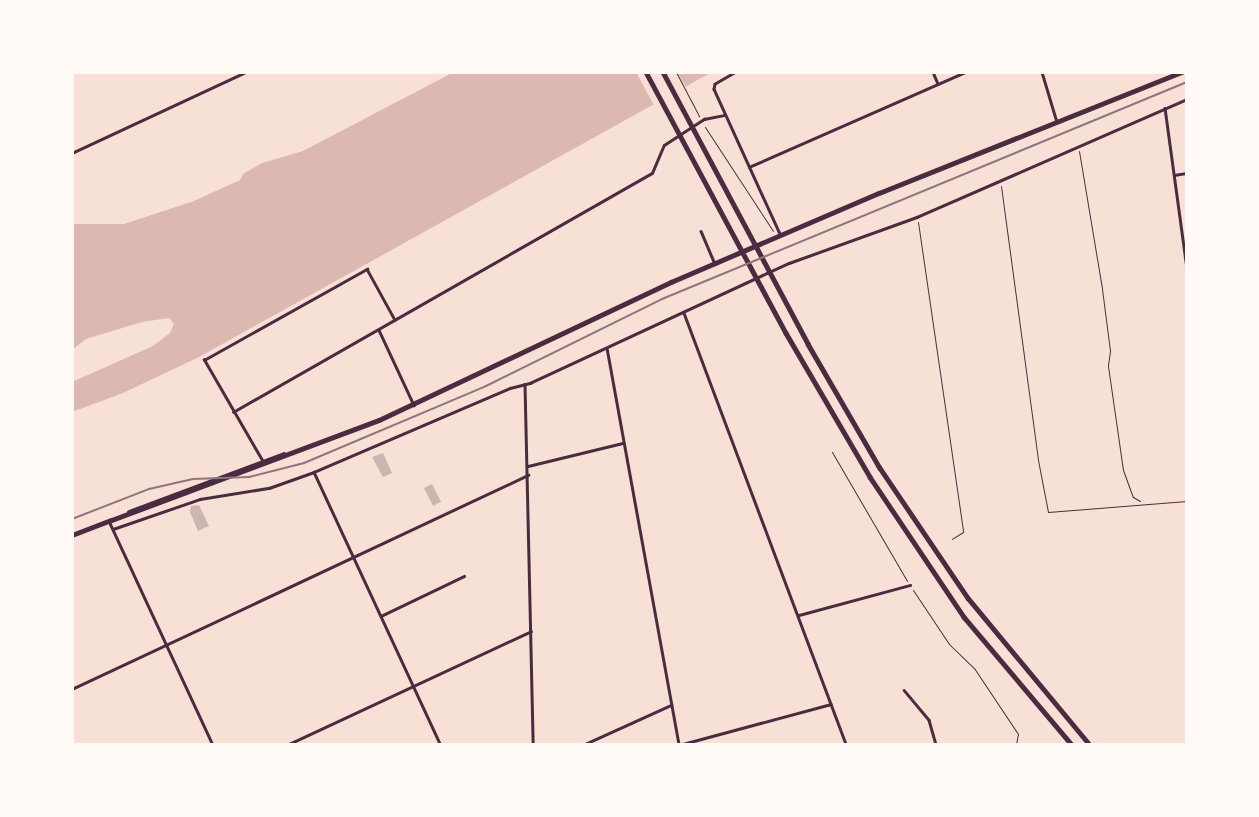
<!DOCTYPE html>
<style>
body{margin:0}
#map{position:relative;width:1259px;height:817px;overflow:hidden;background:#f7e1d7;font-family:Inter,sans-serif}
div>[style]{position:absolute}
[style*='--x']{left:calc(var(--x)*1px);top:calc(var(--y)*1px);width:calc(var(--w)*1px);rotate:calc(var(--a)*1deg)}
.water>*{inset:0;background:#dcb8b0}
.pier>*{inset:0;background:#f7e1d7}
.building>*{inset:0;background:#ccb4b1;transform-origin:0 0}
.path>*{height:1px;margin:-0.5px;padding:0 0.5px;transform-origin:0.5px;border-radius:0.5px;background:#4a2c40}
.minor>*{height:2.5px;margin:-1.25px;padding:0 1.25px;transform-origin:1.25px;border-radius:1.25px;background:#4a2c40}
.primary>*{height:4.5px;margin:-2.25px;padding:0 2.25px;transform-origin:2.25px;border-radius:2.25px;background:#4a2c40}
.trunk>*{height:4.5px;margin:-2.25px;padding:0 2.25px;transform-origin:2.25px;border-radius:2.25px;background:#4a2c40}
.tram>*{height:2px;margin:-1px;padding:0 1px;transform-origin:1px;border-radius:1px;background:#8f747c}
span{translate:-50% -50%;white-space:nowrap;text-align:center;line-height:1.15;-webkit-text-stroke:5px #fffaf5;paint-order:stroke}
.frame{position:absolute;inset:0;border:74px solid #fffaf5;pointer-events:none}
</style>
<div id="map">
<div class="water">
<i style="clip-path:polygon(454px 72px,712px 72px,199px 357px,123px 393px,72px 412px,72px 382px,153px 346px,170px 333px,174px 324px,169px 318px,142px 322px,86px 339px,72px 350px,72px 224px,124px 224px,194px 201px,240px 180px,243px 174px,262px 163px,303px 151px)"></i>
</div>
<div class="pier">
<i style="clip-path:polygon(636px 72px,677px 72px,687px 89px,655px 107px)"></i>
</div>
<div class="building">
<i style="clip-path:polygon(383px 453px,392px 473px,383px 477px,372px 457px)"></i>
<i style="left:432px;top:484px;width:20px;height:9px;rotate:63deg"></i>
<i style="clip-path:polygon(199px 505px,209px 526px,198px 531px,190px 512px,191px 506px)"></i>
</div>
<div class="path">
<i style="--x:676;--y:72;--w:50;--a:62.4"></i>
<i style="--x:705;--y:127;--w:124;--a:56.8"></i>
<i style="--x:1079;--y:151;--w:140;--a:80.5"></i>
<i style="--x:1102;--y:289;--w:63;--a:82.6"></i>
<i style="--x:1110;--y:351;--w:15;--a:98"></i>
<i style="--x:1108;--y:366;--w:105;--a:81.8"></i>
<i style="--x:1123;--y:470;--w:29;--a:70"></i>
<i style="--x:1133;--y:497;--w:8;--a:30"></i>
<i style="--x:1001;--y:186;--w:276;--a:82.3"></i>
<i style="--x:1038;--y:460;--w:53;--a:79.1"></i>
<i style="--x:1048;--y:512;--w:139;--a:-4.5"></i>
<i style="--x:918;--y:222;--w:313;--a:81.7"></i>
<i style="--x:963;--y:532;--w:13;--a:148"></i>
<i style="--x:832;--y:452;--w:149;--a:59.8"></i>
<i style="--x:913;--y:590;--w:65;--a:56.3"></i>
<i style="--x:949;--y:644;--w:35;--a:44"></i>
<i style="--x:974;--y:668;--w:79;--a:56.3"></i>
<i style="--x:1018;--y:734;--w:10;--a:101"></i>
<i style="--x:1016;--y:744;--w:5;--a:169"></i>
</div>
<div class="minor">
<i style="--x:736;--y:72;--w:24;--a:150"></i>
<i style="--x:715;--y:84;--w:5;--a:101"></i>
<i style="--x:714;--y:89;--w:159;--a:65.5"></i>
<i style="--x:933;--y:72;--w:13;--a:67"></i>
<i style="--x:1042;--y:72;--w:52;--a:73.3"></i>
<i style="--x:1165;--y:108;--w:162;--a:82.2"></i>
<i style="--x:72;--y:153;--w:192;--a:-25"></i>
<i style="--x:749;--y:167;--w:236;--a:-23.7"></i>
<i style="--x:1174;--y:175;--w:13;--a:-9"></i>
<i style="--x:701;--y:231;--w:36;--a:67"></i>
<i style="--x:684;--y:313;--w:461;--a:69.4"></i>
<i style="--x:379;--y:330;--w:83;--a:65"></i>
<i style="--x:607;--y:348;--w:403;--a:79.7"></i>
<i style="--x:525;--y:384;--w:361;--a:88.7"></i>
<i style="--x:233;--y:412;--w:482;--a:-29.7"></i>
<i style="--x:652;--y:173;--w:30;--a:-67"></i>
<i style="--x:664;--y:145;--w:48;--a:-33"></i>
<i style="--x:704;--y:119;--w:21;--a:-11"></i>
<i style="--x:263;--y:462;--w:118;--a:-120"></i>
<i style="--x:204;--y:360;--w:187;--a:-29.2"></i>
<i style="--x:367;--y:269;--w:58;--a:61.2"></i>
<i style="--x:528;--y:466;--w:98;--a:-13.6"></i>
<i style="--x:314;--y:472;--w:301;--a:65.1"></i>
<i style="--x:109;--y:521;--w:247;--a:65.1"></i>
<i style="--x:113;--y:529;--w:92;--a:-19"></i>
<i style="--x:200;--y:499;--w:70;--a:-9.1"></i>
<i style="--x:269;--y:488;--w:48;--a:-19.6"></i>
<i style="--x:314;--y:472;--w:213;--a:-23.2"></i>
<i style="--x:510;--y:388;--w:21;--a:-14"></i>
<i style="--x:530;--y:383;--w:285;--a:-24.9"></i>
<i style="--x:789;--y:263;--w:136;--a:-19.8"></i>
<i style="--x:917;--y:217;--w:295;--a:-23.6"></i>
<i style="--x:799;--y:615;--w:115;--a:-15.1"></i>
<i style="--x:381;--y:616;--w:92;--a:-25.7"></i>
<i style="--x:72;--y:689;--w:504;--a:-25.14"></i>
<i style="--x:904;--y:690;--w:39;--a:50"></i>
<i style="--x:929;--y:720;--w:26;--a:74"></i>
<i style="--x:287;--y:745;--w:269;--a:-25"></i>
<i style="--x:583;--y:745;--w:97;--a:-24.4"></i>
<i style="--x:679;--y:745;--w:157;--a:-15.1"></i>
</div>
<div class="primary">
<i style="--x:129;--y:512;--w:165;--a:-20.5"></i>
<i style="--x:109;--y:521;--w:288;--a:-20.5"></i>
<i style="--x:379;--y:420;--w:323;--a:-25.3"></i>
<i style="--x:671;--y:282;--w:226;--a:-23.2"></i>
<i style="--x:879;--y:193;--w:326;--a:-21.8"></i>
<i style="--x:72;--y:535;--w:42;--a:-21"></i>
</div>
<div class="trunk">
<i style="--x:646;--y:72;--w:296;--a:61.8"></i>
<i style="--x:786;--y:333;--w:167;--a:59.7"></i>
<i style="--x:870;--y:477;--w:169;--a:56.1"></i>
<i style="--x:964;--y:617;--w:167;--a:49.8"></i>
<i style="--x:663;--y:72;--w:308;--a:61.9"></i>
<i style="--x:808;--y:344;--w:143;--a:59.9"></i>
<i style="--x:880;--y:468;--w:157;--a:55.9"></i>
<i style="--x:968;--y:598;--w:191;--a:50.3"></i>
</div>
<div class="tram">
<i style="--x:72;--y:519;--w:83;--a:-21.3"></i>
<i style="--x:149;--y:489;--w:45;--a:-12.8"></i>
<i style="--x:193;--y:479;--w:56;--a:-2"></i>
<i style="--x:249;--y:477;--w:57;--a:-14.3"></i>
<i style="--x:304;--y:463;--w:195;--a:-22.9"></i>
<i style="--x:484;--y:387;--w:199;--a:-26.3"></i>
<i style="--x:662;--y:299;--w:568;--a:-22.46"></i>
</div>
<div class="frame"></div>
</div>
